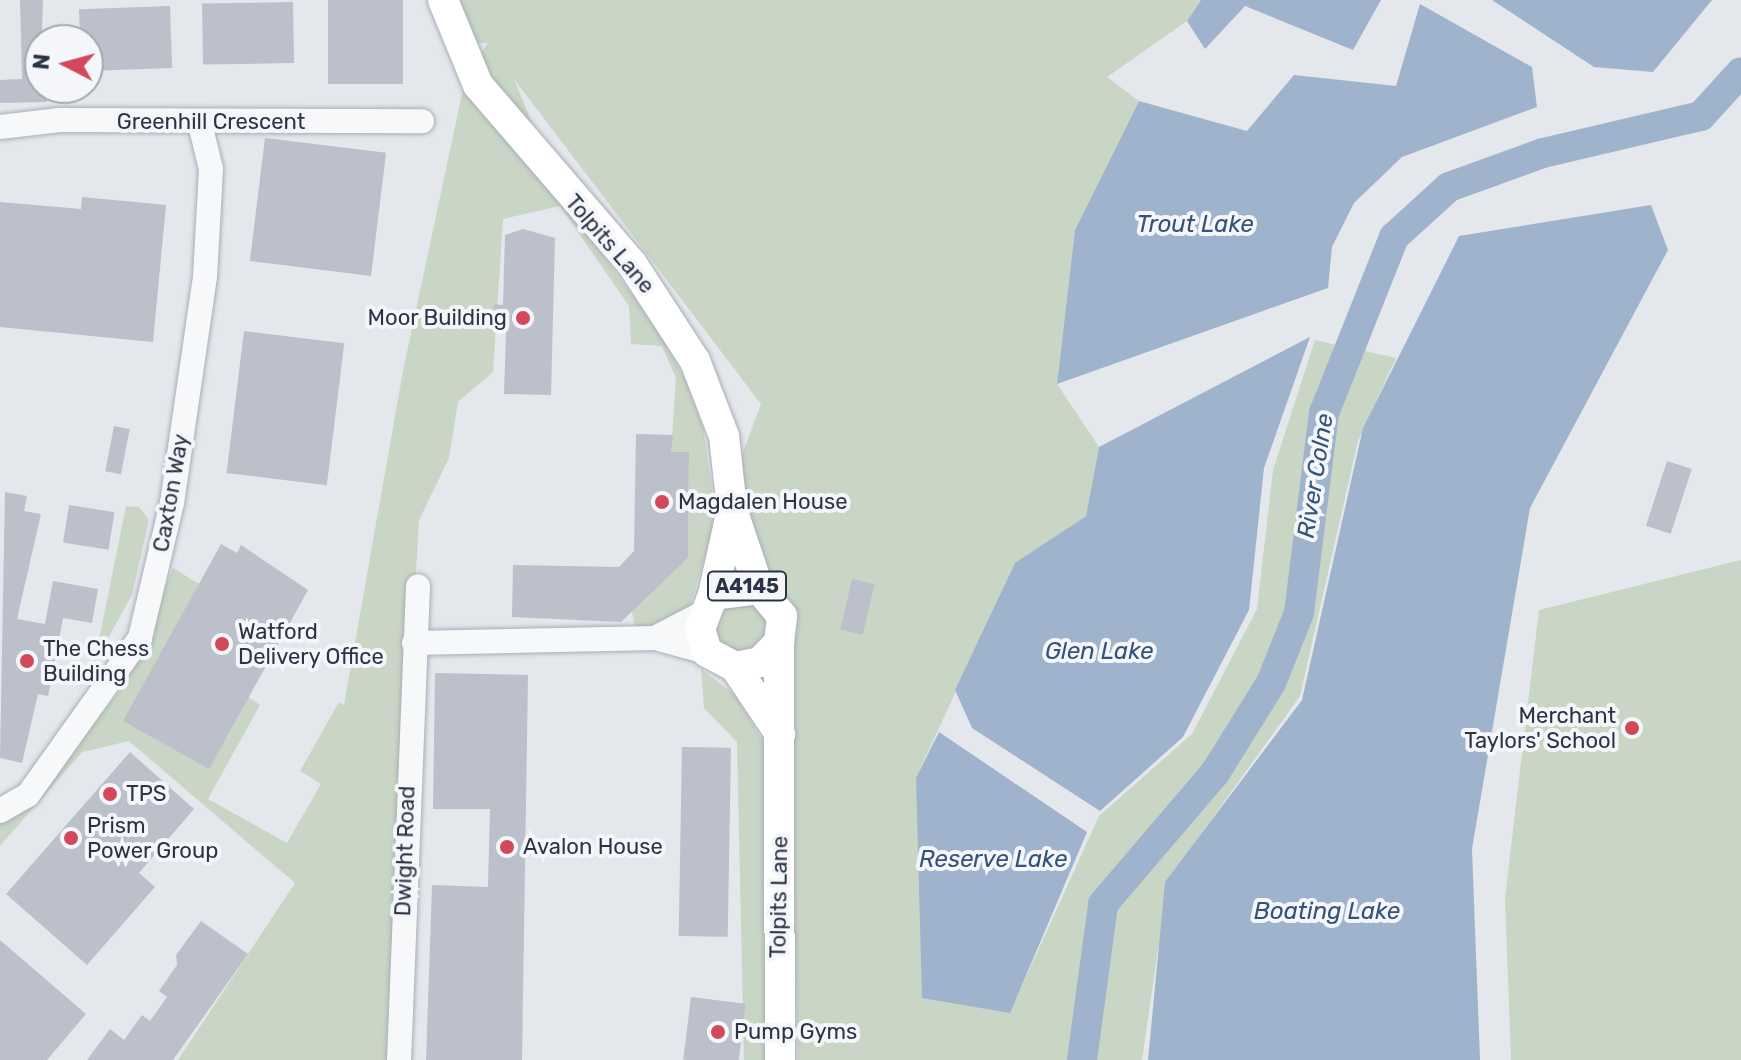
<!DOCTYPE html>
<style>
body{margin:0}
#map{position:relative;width:1741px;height:1060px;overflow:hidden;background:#e4e7ec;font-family:Rubik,sans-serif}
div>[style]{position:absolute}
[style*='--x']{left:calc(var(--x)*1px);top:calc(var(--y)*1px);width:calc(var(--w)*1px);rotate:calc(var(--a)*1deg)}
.green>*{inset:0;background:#c9d6c5}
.water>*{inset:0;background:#9fb4cc}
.river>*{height:30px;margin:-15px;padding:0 15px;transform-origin:15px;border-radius:15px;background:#9fb4cc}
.building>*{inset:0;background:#bbc0ca;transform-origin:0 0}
.roads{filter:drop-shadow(0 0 2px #a9aeb7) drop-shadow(0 0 2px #a9aeb7)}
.minor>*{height:24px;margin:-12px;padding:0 12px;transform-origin:12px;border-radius:12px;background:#f7f8fa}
.major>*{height:30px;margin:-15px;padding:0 15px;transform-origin:15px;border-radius:15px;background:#fff}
.dots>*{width:22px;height:22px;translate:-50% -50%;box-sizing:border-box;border:4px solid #f4f6f9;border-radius:50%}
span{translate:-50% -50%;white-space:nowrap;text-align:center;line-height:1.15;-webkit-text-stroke:8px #f4f6f9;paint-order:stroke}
.shield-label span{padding:2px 6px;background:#f4f6f9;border:2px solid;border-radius:6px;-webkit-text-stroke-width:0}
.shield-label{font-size:20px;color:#2b3445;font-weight:700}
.street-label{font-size:22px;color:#2b3445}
.poi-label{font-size:22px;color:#2b3445}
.right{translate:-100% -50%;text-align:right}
.left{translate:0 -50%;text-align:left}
.water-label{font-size:24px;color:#34527a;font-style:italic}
.north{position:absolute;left:24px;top:24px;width:80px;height:80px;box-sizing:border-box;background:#f4f6f9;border:2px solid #a4a8b1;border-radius:50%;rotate:276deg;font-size:22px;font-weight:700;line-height:32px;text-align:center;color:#2b3445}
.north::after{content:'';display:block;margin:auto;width:28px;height:36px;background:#d1495b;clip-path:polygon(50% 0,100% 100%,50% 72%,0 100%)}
</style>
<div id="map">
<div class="green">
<i style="clip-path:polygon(449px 0,1201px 0,1187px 21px,1107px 77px,1139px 101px,1075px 230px,1057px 384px,1099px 447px,1086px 516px,1015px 563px,916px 778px,1010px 1012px,1099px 816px,1192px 734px,1257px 609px,1273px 470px,1315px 340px,1396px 358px,1358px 441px,1300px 696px,1194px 844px,1161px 929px,1142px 1060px,798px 1060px,788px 657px,752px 544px,741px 457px,761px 404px,514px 79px,566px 205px,659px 331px,686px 381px,703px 426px,716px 520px,690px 606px,678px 620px,636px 634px,632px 611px,688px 558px,689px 452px,671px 452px,676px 378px,662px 346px,631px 344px,629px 306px,560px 206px,503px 219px,493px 372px,458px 402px,449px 458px,419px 520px,388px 1060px,178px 1060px,295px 883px,129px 741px,82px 752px,0 846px,0 822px,52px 778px,124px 685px,173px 568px,199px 584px,248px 697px,260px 705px,208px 799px,287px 843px,321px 784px,300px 771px,339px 702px,344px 705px,403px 371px,466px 75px,488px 43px,474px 43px)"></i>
<i style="clip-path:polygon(126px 506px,139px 507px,149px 520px,132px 595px,76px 696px,96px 655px)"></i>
<i style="clip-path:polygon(1741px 560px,1741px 1060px,1511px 1060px,1505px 898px,1539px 610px)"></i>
<i style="clip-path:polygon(751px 597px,772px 628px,749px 655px,722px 648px,712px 631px,716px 611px)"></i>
<i style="clip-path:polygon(701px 669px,735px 695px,767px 747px,768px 1060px,744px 1060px,737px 742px,704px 708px)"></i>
</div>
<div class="water">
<i style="clip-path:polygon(1201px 0,1381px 0,1353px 50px,1245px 6px,1205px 49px,1187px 21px)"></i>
<i style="clip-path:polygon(1492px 0,1712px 0,1653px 72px,1594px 67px)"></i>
<i style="clip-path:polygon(1420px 4px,1532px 67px,1537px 107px,1402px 157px,1354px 203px,1332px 247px,1328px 288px,1057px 384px,1075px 230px,1139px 101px,1247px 131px,1294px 75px,1396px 86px)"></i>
<i style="clip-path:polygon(1651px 205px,1668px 250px,1530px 508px,1472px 849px,1480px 1060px,1148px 1060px,1165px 882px,1302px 700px,1363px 428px,1459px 236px)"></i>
<i style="clip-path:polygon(1310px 337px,1264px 468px,1249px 610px,1183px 737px,1100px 811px,972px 728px,955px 690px,1015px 563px,1086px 516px,1099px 447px)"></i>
<i style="clip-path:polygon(939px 732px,1087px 832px,1010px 1013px,922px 998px,916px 778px)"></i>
</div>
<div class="river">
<i style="--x:1082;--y:1060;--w:157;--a:-82.3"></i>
<i style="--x:1103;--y:904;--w:172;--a:-49.5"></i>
<i style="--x:1215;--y:773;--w:106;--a:-58.1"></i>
<i style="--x:1271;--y:683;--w:75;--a:-68.2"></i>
<i style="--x:1299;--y:613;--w:202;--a:-82.9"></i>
<i style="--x:1324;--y:413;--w:189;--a:-68.3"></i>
<i style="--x:1394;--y:237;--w:74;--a:-42.3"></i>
<i style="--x:1449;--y:187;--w:100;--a:-19.9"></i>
<i style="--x:1543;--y:153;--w:162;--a:-13.2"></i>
<i style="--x:1701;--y:116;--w:59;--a:-47.7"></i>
</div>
<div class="building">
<i style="clip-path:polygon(20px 0,43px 0,40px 88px,47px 88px,47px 102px,0 103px,0 80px,22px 79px)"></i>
<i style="left:328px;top:0;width:75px;height:84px"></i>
<i style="left:293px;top:2px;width:61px;height:91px;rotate:89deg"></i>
<i style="left:170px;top:6px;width:62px;height:91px;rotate:88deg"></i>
<i style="left:265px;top:138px;width:122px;height:124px;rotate:7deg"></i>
<i style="clip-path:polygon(82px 197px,166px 205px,153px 342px,0 327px,0 202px,81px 209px)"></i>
<i style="clip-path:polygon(523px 229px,555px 238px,551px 395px,504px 394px,506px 332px,494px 332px,494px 304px,503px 305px,505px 235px)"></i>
<i style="left:244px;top:331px;width:101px;height:143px;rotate:7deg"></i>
<i style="left:114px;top:426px;width:16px;height:46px;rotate:11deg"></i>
<i style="clip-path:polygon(636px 434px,673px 435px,671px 452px,689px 452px,688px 558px,621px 622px,512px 617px,513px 565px,619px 567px,634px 551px)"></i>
<i style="left:1667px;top:461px;width:26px;height:68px;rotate:18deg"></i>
<i style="clip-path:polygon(5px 492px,27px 496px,24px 511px,41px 514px,17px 619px,45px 624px,53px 581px,98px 589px,92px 623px,63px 618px,48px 696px,38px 694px,22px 763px,0 758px)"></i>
<i style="left:69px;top:505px;width:46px;height:38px;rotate:9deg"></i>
<i style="clip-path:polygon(221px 544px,237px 553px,241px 545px,308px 590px,209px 769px,123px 721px)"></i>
<i style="left:852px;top:579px;width:23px;height:52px;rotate:13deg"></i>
<i style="clip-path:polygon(435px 673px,528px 675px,522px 1060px,426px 1060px,432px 885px,488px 887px,490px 809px,433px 809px)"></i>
<i style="left:682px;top:747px;width:49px;height:189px;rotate:1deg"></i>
<i style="clip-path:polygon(130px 752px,194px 809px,139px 873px,155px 887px,87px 965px,6px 894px)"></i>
<i style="clip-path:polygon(201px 921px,248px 954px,173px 1060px,87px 1060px,110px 1029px,124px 1040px,142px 1015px,150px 1021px,167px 997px,159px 991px,177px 965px,176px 955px)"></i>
<i style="clip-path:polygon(0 940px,86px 1014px,47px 1060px,0 1060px)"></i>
<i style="left:691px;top:997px;width:55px;height:63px;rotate:7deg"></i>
</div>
<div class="roads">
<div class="minor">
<i style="--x:0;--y:127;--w:60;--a:-6.7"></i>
<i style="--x:60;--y:120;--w:362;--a:0.2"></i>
<i style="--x:655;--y:638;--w:54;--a:15.1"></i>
<i style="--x:414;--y:643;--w:241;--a:-1.2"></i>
<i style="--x:655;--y:638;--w:52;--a:-27.6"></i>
<i style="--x:0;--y:811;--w:32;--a:-30"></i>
<i style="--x:28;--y:795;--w:193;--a:-54.5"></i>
<i style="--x:140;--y:638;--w:139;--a:-76.7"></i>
<i style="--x:172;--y:503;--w:228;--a:-81.7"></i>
<i style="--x:205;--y:277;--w:108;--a:-86.8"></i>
<i style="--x:211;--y:169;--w:46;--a:-103.7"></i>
<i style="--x:399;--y:1060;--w:474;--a:-87.7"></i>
</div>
<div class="major">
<i style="--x:443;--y:0;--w:92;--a:67.6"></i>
<i style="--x:478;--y:85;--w:236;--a:49.3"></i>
<i style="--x:632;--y:264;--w:116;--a:57"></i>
<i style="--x:695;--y:361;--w:80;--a:68.9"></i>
<i style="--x:724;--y:436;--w:73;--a:83.7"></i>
<i style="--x:732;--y:509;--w:84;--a:71.4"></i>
<i style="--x:713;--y:595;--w:88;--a:-77.5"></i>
<i style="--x:779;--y:642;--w:418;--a:89.9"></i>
<i style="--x:735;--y:667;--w:25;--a:-11"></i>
<i style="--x:760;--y:662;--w:28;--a:-46"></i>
<i style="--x:779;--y:642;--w:26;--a:-83"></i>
<i style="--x:782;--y:616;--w:35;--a:-130"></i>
<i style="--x:759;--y:589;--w:46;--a:172.6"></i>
<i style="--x:713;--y:595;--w:36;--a:111"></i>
<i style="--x:700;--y:629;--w:24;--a:73"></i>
<i style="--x:707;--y:652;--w:32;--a:28"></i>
<i style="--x:735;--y:667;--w:81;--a:56.1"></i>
</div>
</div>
<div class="dots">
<i style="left:523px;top:318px;background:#d1495b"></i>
<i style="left:662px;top:502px;background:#d1495b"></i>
<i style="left:222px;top:644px;background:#d1495b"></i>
<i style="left:27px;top:661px;background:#d1495b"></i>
<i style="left:1632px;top:728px;background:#d1495b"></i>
<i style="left:110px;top:794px;background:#d1495b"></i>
<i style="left:71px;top:838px;background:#d1495b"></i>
<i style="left:507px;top:847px;background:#d1495b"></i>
<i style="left:718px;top:1032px;background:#d1495b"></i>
</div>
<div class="shield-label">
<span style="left:747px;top:586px">A4145</span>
</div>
<div class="street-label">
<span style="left:211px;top:122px">Greenhill Crescent</span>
<span style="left:610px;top:244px;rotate:49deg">Tolpits Lane</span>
<span style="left:171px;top:493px;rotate:-80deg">Caxton Way</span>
<span style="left:405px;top:851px;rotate:-88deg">Dwight Road</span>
<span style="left:779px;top:897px;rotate:-89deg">Tolpits Lane</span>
</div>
<div class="poi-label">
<span class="right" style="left:507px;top:318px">Moor Building</span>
<span class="left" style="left:678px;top:502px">Magdalen House</span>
<span class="left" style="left:238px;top:644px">Watford<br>Delivery Office</span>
<span class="left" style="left:43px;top:661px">The Chess<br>Building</span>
<span class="right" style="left:1616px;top:728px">Merchant<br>Taylors' School</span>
<span class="left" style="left:126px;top:794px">TPS</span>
<span class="left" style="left:87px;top:838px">Prism<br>Power Group</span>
<span class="left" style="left:523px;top:847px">Avalon House</span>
<span class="left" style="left:734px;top:1032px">Pump Gyms</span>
</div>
<div class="water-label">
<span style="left:1195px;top:225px">Trout Lake</span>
<span style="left:1316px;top:476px;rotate:-81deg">River Colne</span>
<span style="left:1099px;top:652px">Glen Lake</span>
<span style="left:993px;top:860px">Reserve Lake</span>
<span style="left:1327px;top:912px">Boating Lake</span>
</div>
<div class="north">N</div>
</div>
